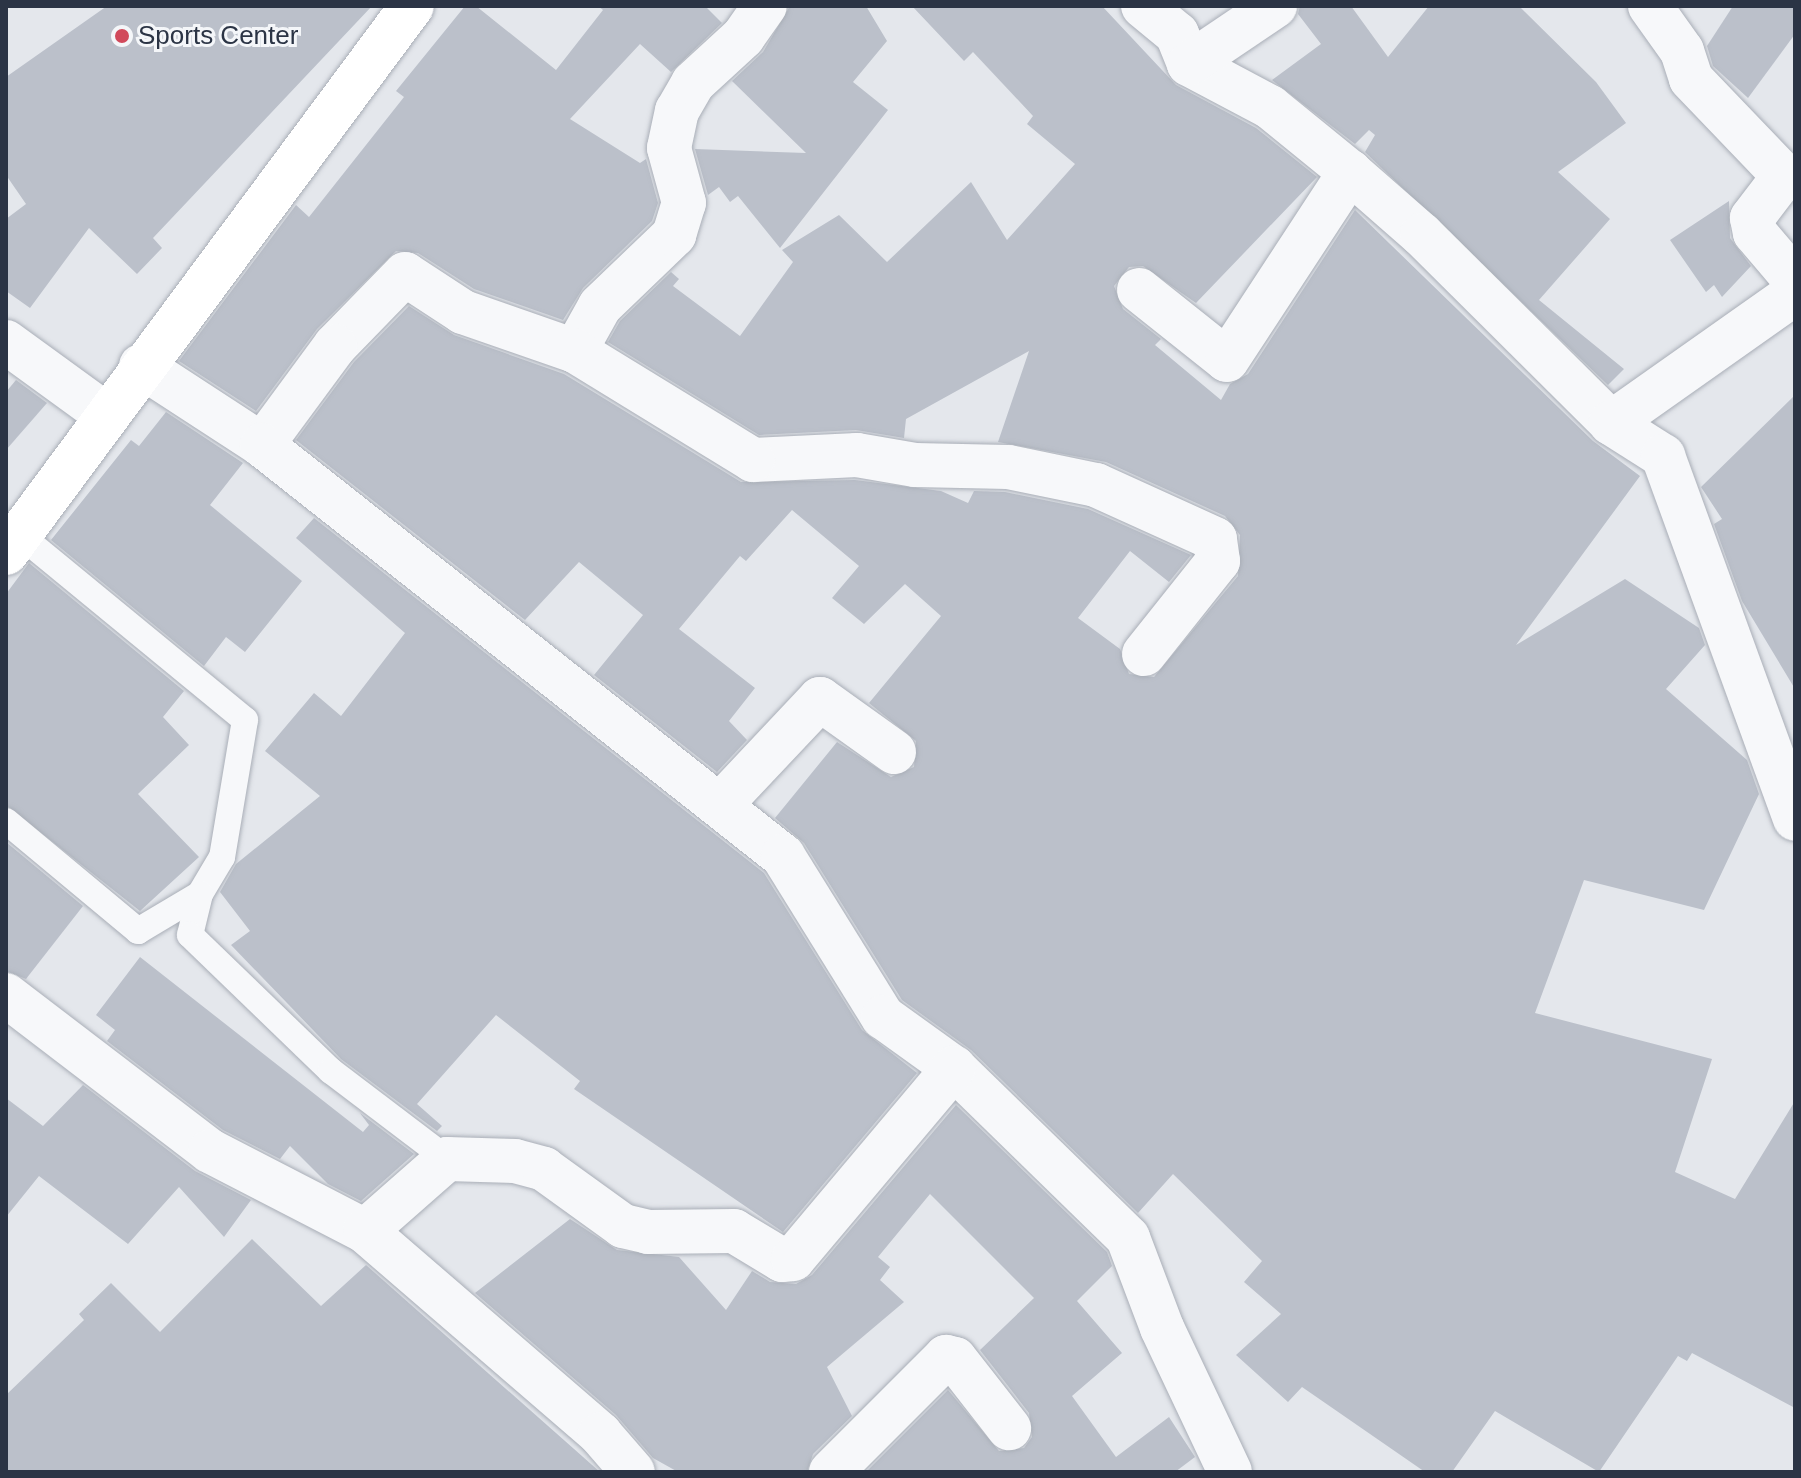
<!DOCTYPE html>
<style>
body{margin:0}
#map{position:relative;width:1801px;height:1478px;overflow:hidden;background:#e4e7ec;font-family:Arial,sans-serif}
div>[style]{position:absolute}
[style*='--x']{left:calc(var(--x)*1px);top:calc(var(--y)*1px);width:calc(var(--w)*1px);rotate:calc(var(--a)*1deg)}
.building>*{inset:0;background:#bbc0ca}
.roads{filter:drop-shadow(0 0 2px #a9aeb7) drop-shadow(0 0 2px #a9aeb7)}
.lane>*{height:26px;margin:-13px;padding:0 13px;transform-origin:13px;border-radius:13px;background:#f7f8fa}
.street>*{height:44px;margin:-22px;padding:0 22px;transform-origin:22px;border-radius:22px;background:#f7f8fa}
.secondary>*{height:44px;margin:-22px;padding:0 22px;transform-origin:22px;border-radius:22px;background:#fff}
.dots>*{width:22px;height:22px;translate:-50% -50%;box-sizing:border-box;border:4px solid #f4f6f9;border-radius:50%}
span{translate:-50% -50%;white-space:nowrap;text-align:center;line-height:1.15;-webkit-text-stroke:6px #f4f6f9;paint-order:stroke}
.poi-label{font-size:26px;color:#2b3445}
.left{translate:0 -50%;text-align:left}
.frame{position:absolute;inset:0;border:8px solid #2b3445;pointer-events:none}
</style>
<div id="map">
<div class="building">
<i style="clip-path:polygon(107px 6px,372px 6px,153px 238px,162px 248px,137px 274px,89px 228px,30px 308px,6px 291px,6px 219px,26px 204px,6px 175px,6px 77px)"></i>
<i style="clip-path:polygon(465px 6px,476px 6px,556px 70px,603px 10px,598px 6px,705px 6px,722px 23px,671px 72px,640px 44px,570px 119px,640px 163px,646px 159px,658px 203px,652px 221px,583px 288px,563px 320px,474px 289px,418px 253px,396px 251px,317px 329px,256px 411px,179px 361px,296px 205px,309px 217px,404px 97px,396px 91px)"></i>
<i style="clip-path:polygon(790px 6px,866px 6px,887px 41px,853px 82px,888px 110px,780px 248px,738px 196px,730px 202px,719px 187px,708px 195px,695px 149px,806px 153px,732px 81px,763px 52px)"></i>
<i style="clip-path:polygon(912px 6px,1102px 6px,1176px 85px,1256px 128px,1317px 177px,1196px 303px,1143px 266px,1129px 267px,1114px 286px,1123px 309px,1161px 339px,1155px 345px,1221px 400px,1230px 384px,1248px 374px,1355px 210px,1593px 441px,1640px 476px,1516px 645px,1625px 579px,1699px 628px,1705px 645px,1666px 689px,1747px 760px,1759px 794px,1704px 910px,1584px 880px,1535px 1013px,1712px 1059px,1675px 1172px,1735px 1199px,1795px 1101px,1795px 1408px,1692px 1353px,1687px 1361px,1678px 1356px,1599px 1472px,1495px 1411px,1452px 1472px,1425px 1472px,1302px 1387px,1288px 1402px,1236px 1355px,1281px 1314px,1244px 1282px,1262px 1261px,1173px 1174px,1138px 1213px,971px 1050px,902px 1000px,804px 843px,775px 818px,837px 742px,891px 777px,914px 767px,916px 741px,869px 703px,941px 616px,905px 584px,864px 624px,832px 598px,859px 566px,792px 510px,746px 561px,740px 556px,679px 629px,755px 688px,729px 721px,747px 740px,717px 772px,594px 675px,643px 615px,579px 562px,525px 620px,296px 440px,354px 362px,409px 306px,454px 335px,564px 374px,741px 482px,855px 480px,941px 491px,968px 503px,974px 491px,1005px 492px,1088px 509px,1191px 555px,1169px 582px,1130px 551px,1078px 618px,1120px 649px,1129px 674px,1154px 677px,1238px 576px,1240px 535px,1225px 516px,1106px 462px,998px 442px,1029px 351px,906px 419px,904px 438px,856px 430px,759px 435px,608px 342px,620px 321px,671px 272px,679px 279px,673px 286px,740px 336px,793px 262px,782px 250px,839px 215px,887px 262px,971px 182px,1007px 240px,1075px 164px,1027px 124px,1033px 116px,973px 52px,964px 61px)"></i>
<i style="clip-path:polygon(1300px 6px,1351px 6px,1388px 57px,1429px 6px,1519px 6px,1596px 82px,1626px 123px,1558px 172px,1610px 219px,1539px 300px,1624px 369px,1608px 385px,1365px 152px,1375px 135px,1369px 130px,1355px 144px,1272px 80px,1321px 44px,1298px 14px)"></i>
<i style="clip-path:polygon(1733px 6px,1795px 6px,1795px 34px,1748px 98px,1713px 66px,1707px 46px)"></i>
<i style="clip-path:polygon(1729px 201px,1730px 238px,1751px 266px,1722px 297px,1714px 285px,1706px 292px,1670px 240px)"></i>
<i style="clip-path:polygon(16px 380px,47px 403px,6px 450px,6px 392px)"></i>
<i style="clip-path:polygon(1795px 395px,1795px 689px,1742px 601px,1714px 524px,1722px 519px,1701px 487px)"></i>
<i style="clip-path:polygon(166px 412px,243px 463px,210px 505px,302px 581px,245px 652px,226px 637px,204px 666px,51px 540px,131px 440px,139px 446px)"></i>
<i style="clip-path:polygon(314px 518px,764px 873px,862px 1030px,917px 1073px,783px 1232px,574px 1089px,580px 1081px,496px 1015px,417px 1104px,442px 1126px,437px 1131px,341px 1059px,231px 945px,250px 931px,220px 892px,236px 864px,320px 796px,265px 751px,314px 693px,341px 716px,405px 633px,296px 538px)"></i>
<i style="clip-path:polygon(29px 563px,184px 691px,163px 717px,189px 745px,138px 794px,199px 857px,140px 911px,6px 805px,6px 594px)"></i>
<i style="clip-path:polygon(6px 842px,83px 906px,26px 979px,6px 971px)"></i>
<i style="clip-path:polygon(140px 957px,363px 1132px,369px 1125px,360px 1113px,414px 1154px,361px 1201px,328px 1184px,290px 1146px,280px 1159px,223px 1130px,107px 1041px,115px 1030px,96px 1015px)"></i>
<i style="clip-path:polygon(83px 1085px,195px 1171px,251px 1200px,224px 1237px,179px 1187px,128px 1244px,39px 1176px,6px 1217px,6px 1098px,43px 1126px)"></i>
<i style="clip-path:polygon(956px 1105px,1107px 1252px,1112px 1266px,1077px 1301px,1122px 1353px,1072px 1396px,1116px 1457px,1169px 1417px,1195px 1457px,1175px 1472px,866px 1472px,948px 1390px,999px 1451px,1024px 1448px,1032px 1437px,1029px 1413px,980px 1350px,1034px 1298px,930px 1194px,878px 1257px,890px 1267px,880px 1280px,904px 1302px,827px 1367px,852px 1416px,813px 1454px,807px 1472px,678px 1472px,653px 1458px,616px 1415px,475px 1293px,570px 1219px,617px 1250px,679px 1257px,726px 1310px,752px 1271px,770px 1282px,796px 1284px,812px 1275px)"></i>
<i style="clip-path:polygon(252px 1239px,321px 1306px,366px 1265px,600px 1472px,6px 1472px,6px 1395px,84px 1320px,79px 1314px,111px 1283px,160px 1332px)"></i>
</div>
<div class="roads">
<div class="lane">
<i style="--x:20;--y:535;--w:291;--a:39.4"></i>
<i style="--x:245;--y:720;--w:139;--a:99.5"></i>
<i style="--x:222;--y:857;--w:43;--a:120.7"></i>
<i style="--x:6;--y:821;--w:172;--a:39.8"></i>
<i style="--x:138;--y:931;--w:72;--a:-30.8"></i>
<i style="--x:200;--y:894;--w:42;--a:103.7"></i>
<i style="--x:190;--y:935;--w:196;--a:44"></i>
<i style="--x:331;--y:1071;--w:146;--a:37.2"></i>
</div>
<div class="street">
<i style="--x:1143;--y:6;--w:44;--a:39.5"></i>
<i style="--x:1177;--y:34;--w:32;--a:68"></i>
<i style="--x:1189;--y:64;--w:92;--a:28"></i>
<i style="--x:1270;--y:107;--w:103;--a:39.1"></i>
<i style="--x:1350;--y:172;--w:96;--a:41.2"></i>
<i style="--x:1422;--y:235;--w:267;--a:44.8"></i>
<i style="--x:1611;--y:423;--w:62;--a:32.4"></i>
<i style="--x:1663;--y:456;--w:386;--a:70"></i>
<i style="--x:1650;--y:6;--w:55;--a:54.6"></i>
<i style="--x:1682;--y:51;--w:29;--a:72"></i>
<i style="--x:1691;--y:79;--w:134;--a:46.2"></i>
<i style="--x:1784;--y:176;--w:53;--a:127.3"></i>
<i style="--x:1752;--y:218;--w:15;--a:79"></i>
<i style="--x:1755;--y:233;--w:62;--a:49.6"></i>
<i style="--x:1189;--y:64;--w:104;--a:-34"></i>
<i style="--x:1139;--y:290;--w:112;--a:38.5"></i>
<i style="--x:1227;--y:360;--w:225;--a:-56.8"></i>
<i style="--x:6;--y:342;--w:122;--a:36"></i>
<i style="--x:575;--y:351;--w:51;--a:-60.9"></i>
<i style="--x:600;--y:306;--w:103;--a:-43.8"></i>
<i style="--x:674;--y:235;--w:34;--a:-73"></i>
<i style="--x:684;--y:203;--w:57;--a:-105.3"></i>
<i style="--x:669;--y:148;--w:38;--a:-78"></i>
<i style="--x:677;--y:111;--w:32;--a:-60"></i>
<i style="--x:693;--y:83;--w:68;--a:-42.6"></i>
<i style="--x:743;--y:37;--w:38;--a:-55"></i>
<i style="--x:141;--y:366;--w:145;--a:33.1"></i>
<i style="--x:1611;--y:423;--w:225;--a:-35.2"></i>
<i style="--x:1144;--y:654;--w:119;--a:-51.5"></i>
<i style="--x:1218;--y:561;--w:22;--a:-98"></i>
<i style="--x:1215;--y:539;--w:131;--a:-155.6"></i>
<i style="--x:1096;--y:485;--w:90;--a:-168.4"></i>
<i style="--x:1008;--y:467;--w:93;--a:-178.8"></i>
<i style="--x:915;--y:465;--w:59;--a:-170.2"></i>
<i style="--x:857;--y:455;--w:104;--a:177.2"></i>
<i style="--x:753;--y:460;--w:209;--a:-148.5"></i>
<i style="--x:575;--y:351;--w:119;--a:-160.8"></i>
<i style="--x:463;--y:312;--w:69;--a:-146.8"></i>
<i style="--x:405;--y:274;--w:100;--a:134.2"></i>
<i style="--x:335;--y:346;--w:123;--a:126.4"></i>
<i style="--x:262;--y:445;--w:664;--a:38.27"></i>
<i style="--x:783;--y:856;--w:190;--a:58.2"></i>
<i style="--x:883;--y:1017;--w:87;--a:35.7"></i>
<i style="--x:954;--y:1068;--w:243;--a:44.3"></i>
<i style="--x:1128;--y:1238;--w:96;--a:69.3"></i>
<i style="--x:1162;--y:1328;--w:159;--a:64.7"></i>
<i style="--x:722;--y:803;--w:143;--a:-46.7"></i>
<i style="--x:820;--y:699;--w:91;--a:35.6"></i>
<i style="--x:6;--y:995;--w:257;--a:37.4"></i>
<i style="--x:210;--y:1151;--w:174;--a:27.3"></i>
<i style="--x:365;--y:1231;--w:311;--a:40.8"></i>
<i style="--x:600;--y:1434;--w:50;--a:49"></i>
<i style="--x:365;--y:1231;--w:109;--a:-41.3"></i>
<i style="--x:447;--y:1159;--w:68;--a:1.7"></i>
<i style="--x:515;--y:1161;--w:30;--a:15"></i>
<i style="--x:544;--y:1169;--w:97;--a:35.8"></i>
<i style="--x:623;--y:1226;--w:26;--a:13"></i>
<i style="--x:648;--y:1232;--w:86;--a:-0.7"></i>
<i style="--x:734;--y:1231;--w:56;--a:31.1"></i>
<i style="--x:782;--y:1260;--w:11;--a:-5"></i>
<i style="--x:793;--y:1259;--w:250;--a:-49.9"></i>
<i style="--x:831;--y:1472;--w:163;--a:-45"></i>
<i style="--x:946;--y:1357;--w:9;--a:13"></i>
<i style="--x:955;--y:1359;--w:88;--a:52"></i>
</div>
<div class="secondary">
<i style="--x:6;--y:553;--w:681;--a:-53.42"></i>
</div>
</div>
<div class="dots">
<i style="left:122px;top:36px;background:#d1495b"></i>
</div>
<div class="poi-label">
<span class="left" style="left:138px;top:36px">Sports Center</span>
</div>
<div class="frame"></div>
</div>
